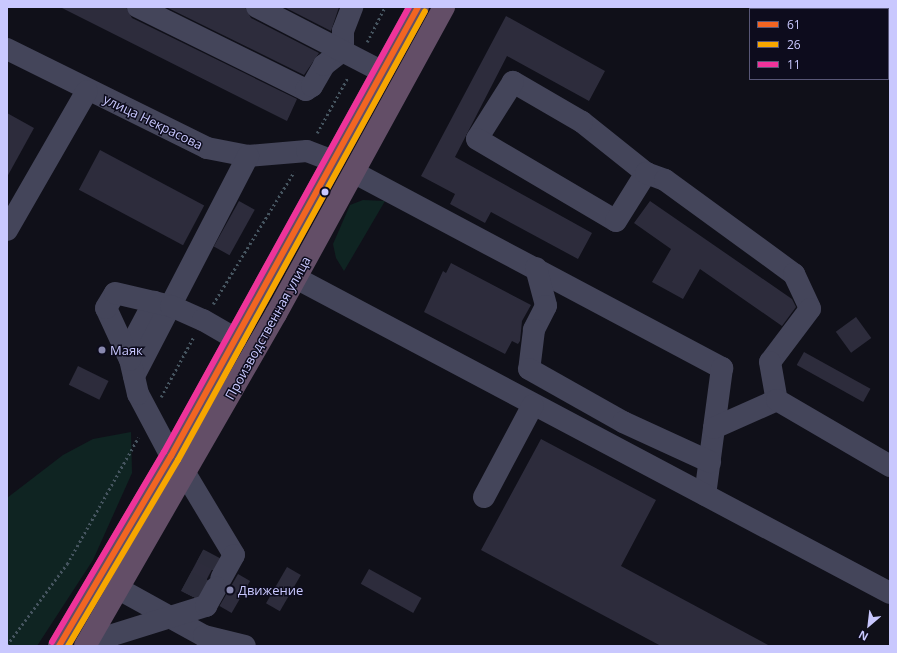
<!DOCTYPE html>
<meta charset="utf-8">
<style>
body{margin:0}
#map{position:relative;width:897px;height:653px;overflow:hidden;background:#101019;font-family:"Open Sans",sans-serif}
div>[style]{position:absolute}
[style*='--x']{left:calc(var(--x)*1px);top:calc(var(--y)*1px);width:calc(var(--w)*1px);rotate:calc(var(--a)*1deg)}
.green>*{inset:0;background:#0f2422}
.building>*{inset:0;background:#2d2c3c;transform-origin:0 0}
.minor-tunnel>*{height:22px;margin-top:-11px;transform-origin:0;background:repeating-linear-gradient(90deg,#2c2c3b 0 22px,transparent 0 33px)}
.path>*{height:2.5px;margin-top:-1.25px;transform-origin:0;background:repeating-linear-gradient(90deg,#465560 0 2px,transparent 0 5px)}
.minor>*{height:22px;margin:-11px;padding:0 11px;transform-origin:11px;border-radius:11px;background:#44455a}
.highway>*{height:22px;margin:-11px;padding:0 11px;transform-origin:11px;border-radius:11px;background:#634e67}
.bus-1>*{height:6px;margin:-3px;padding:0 3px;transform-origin:3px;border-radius:3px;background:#f26522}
.bus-2>*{height:6px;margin:-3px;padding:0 3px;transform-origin:3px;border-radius:3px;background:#f7a600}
.bus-3>*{height:6px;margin:-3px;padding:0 3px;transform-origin:3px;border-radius:3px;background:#ef339a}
.dots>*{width:11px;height:11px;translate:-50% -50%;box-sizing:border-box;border:2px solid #0d0c1d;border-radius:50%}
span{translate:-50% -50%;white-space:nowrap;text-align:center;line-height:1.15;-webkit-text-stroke:3px #0d0c1d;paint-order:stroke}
.street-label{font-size:13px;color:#c9c8fe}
.poi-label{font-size:13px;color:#c9c8fe}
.left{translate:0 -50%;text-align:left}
.frame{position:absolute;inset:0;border:8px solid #c9c8fe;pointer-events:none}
.legend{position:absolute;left:749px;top:8px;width:140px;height:72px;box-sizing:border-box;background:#0d0c1d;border:1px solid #585777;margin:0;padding:5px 7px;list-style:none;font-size:12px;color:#c9c8fe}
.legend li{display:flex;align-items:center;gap:8px;height:20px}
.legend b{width:20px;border:1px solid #585777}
.north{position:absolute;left:849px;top:605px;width:40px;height:40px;-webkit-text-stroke:3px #0d0c1d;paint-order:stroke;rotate:208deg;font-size:11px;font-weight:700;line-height:16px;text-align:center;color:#c9c8fe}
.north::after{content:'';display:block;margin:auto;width:14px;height:18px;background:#c9c8fe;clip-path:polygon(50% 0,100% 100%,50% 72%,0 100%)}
</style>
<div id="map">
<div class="green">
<i style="clip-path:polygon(363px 200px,385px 201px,344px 271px,336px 258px,333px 244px,350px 205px)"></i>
<i style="clip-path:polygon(131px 432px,132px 473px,93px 560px,37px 646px,7px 646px,7px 498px,63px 455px,93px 439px)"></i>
</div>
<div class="building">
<i style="clip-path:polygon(60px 7px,126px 7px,132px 18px,297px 99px,287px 121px)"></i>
<i style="clip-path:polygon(166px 7px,245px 7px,251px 18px,319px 53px,304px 75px)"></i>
<i style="clip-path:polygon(284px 7px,339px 7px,331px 31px)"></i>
<i style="clip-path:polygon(506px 16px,605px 71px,589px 101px,507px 56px,455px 157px,592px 233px,578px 259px,491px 212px,485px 223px,450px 204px,455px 194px,421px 176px)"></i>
<i style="clip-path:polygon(7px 113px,34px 128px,7px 177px)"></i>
<i style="left:100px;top:150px;width:118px;height:45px;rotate:28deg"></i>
<i style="left:239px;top:201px;width:18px;height:52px;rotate:29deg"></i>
<i style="clip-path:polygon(650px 201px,792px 299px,796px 307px,782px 326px,700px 269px,683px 299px,652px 282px,671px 249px,634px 223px)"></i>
<i style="clip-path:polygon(451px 263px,531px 305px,522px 321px,520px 341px,518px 344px,512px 341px,505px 354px,424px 312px,443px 271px,446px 273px)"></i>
<i style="left:856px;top:317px;width:26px;height:25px;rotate:54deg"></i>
<i style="left:804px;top:352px;width:76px;height:15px;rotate:29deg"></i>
<i style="left:78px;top:366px;width:34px;height:21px;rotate:26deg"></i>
<i style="clip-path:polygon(541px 439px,656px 500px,621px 566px,770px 646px,661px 646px,481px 550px)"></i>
<i style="clip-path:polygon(203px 550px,218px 558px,198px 596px,193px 597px,181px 591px)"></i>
<i style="left:287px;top:567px;width:16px;height:42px;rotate:30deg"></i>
<i style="left:369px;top:569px;width:60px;height:17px;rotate:29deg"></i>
<i style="left:238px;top:574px;width:14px;height:37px;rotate:30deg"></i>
</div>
<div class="minor-tunnel">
<i style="--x:191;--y:596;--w:47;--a:-61.8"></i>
</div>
<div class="path">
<i style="--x:367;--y:42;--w:39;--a:-63"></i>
<i style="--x:317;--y:133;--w:64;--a:-61"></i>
<i style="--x:213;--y:304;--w:155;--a:-58.5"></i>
<i style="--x:161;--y:397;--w:69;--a:-61.6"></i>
<i style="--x:7;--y:645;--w:101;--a:-53.5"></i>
<i style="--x:67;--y:564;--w:145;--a:-60.6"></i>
</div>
<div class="minor">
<i style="--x:138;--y:7;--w:187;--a:26.3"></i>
<i style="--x:306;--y:90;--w:7;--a:-34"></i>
<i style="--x:312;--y:86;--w:24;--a:-60"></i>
<i style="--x:324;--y:65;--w:24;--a:-38"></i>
<i style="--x:343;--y:50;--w:19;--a:-90"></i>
<i style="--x:343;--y:31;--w:26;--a:-69"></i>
<i style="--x:257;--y:7;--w:140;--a:27.3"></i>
<i style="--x:7;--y:49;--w:223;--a:26.3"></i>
<i style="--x:207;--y:148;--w:42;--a:11"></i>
<i style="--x:248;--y:156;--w:59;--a:-4.8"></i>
<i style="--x:307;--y:151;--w:28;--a:21"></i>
<i style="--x:355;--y:173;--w:416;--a:28"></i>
<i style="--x:722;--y:368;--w:128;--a:97.6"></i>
<i style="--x:646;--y:173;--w:82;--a:-141.4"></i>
<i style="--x:582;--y:122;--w:80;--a:-149.9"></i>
<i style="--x:513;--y:82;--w:67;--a:122.3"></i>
<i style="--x:477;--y:139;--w:161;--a:30.5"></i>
<i style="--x:616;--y:221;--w:57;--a:-58"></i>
<i style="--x:646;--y:173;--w:20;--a:20"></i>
<i style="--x:665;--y:180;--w:160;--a:36.1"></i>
<i style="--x:794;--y:274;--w:38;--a:65"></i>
<i style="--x:810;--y:309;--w:66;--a:127"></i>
<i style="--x:770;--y:362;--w:39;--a:80"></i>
<i style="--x:7;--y:230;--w:160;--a:-60.1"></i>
<i style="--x:536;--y:268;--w:39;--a:75"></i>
<i style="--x:546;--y:306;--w:27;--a:117"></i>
<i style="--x:534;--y:330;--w:39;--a:97"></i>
<i style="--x:529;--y:369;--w:108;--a:29.4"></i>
<i style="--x:623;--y:422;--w:96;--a:24.7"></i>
<i style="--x:296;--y:278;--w:672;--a:27.94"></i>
<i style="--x:127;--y:353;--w:58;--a:-62.1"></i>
<i style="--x:134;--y:376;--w:248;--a:-62.6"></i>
<i style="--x:714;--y:428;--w:69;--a:-24"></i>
<i style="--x:777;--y:400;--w:131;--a:30.3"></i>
<i style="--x:171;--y:456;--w:70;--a:-118"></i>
<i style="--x:138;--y:394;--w:35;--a:-103"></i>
<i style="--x:130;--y:360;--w:57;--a:-114.8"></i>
<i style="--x:106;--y:308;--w:17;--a:-59"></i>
<i style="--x:115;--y:293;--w:57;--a:13.1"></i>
<i style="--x:171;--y:306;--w:35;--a:24"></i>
<i style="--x:203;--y:320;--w:38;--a:30"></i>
<i style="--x:186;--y:475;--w:93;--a:59"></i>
<i style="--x:234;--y:555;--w:26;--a:119"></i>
<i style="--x:484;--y:497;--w:104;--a:-62"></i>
<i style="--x:119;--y:589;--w:97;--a:28.9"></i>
<i style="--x:204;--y:636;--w:42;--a:13.7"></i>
<i style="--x:87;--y:643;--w:125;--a:-17.3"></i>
<i style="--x:206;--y:606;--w:21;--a:-61"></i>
</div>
<div class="highway">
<i style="--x:59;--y:646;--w:221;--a:-59.5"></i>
<i style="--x:171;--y:456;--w:512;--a:-61.18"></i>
<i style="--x:85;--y:646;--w:383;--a:-60.1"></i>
<i style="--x:276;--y:314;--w:350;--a:-61.3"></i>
</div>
<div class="bus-1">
<i style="--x:59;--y:646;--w:221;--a:-59.5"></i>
<i style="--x:171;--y:456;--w:512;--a:-61.18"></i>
</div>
<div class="bus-2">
<i style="--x:68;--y:646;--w:216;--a:-59.4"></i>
<i style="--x:178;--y:460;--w:512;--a:-61.18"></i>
</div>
<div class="bus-3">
<i style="--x:52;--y:642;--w:221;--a:-59.5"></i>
<i style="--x:164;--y:452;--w:508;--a:-61.16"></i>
</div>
<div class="dots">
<i style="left:325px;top:192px;background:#c9c8fe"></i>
<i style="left:102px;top:350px;background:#8888ae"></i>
<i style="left:230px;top:590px;background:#8888ae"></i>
</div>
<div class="street-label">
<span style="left:153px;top:122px;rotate:26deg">улица Некрасова</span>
<span style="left:268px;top:328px;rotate:-61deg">Производственная улица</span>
</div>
<div class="poi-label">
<span class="left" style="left:110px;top:350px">Маяк</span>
<span class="left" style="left:238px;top:590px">Движение</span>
</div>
<div class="frame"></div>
<ul class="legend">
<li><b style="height:5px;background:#f26522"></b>61</li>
<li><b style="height:5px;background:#f7a600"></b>26</li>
<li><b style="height:5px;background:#ef339a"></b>11</li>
</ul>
<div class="north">N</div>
</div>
